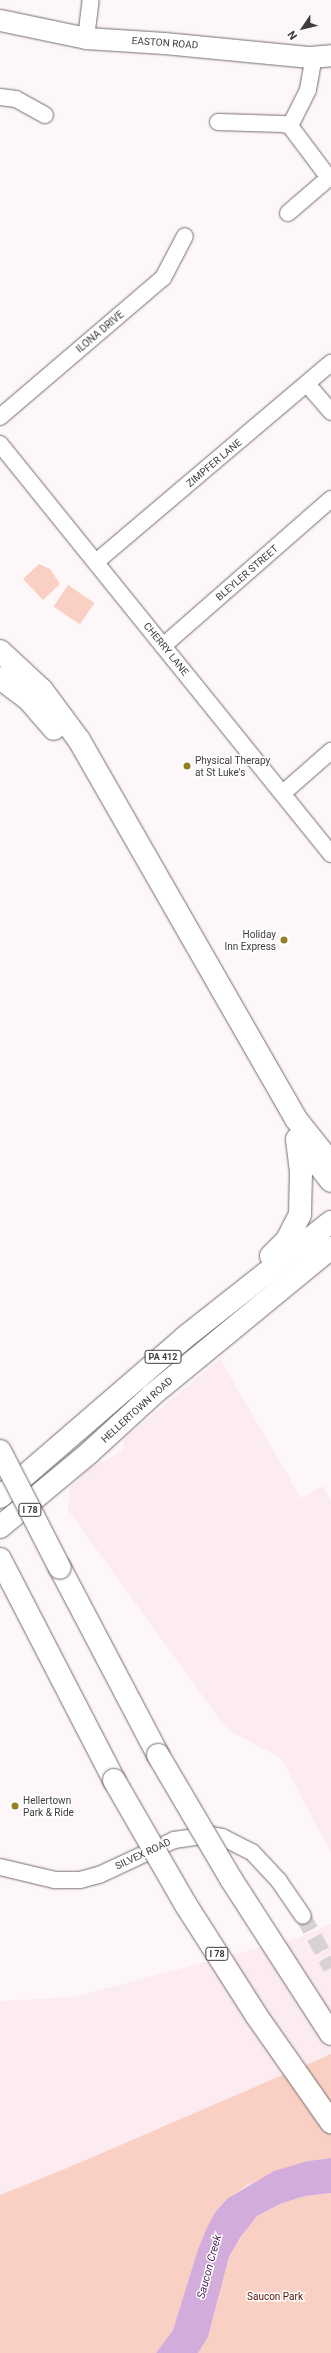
<!DOCTYPE html>
<style>
body{margin:0}
#map{position:relative;width:331px;height:2353px;overflow:hidden;background:#fef7f9;font-family:Roboto,sans-serif}
div>[style]{position:absolute}
[style*='--x']{left:calc(var(--x)*1px);top:calc(var(--y)*1px);width:calc(var(--w)*1px);rotate:calc(var(--a)*1deg)}
.built>*{inset:0;background:#fcebf0}
.green>*{inset:0;background:#fbd0c4;transform-origin:0 0}
.water>*{inset:0;background:#d2acdb}
.minor-tunnel>*{height:16px;margin-top:-8px;transform-origin:0;background:repeating-linear-gradient(90deg,#d8d2d3 0 16px,transparent 0 24px)}
.roads{filter:drop-shadow(0 0 1px #756d6f) drop-shadow(0 0 1px #756d6f)}
.minor>*{height:16px;margin:-8px;padding:0 8px;transform-origin:8px;border-radius:8px;background:#fff}
.major>*{height:21px;margin:-10.5px;padding:0 10.5px;transform-origin:10.5px;border-radius:10.5px;background:#fff}
.highway>*{height:22px;margin:-11px;padding:0 11px;transform-origin:11px;border-radius:11px;background:#fff}
.bridges{filter:drop-shadow(0 0 1px #756d6f) drop-shadow(0 0 1px #756d6f)}
.highway-bridge>*{height:22px;margin:-11px;padding:0 11px;transform-origin:11px;border-radius:11px;background:#fff}
.dots>*{width:11px;height:11px;translate:-50% -50%;box-sizing:border-box;border:2px solid #fff;border-radius:50%}
span{translate:-50% -50%;white-space:nowrap;text-align:center;line-height:1.15;-webkit-text-stroke:3px #fff;paint-order:stroke}
.shield-label span{padding:1px 3px;background:#fff;border:1px solid;border-radius:3px;-webkit-text-stroke-width:0}
.shield-label{font-size:9px;color:#3f3c3d;font-weight:700}
.street-label{font-size:10px;color:#3f3c3d}
.poi-label{font-size:10px;color:#3f3c3d}
.left{translate:0 -50%;text-align:left}
.right{translate:-100% -50%;text-align:right}
.park-label{font-size:10px;color:#591100}
.water-label{font-size:11px;color:#52245d;font-style:italic}
.north{position:absolute;left:283px;top:8px;width:40px;height:40px;-webkit-text-stroke:3px #fff;paint-order:stroke;rotate:235deg;font-size:11px;font-weight:700;line-height:16px;text-align:center;color:#3f3c3d}
.north::after{content:'';display:block;margin:auto;width:14px;height:18px;background:#3f3c3d;clip-path:polygon(50% 0,100% 100%,50% 72%,0 100%)}
</style>
<div id="map">
<div class="built">
<i style="clip-path:polygon(220px 1359px,301px 1498px,323px 1486px,331px 1501px,331px 1853px,281px 1758px,232px 1732px,220px 1720px,68px 1510px,70px 1487px,88px 1469px,123px 1451px,124px 1439px)"></i>
<i style="clip-path:polygon(331px 1924px,331px 2054px,67px 2168px,0 2195px,0 2001px,74px 1997px,300px 1937px)"></i>
</div>
<div class="green">
<i style="clip-path:polygon(39px 564px,50px 569px,60px 584px,43px 600px,23px 579px)"></i>
<i style="left:68px;top:585px;width:32px;height:26px;rotate:34deg"></i>
<i style="clip-path:polygon(331px 2054px,331px 2158px,308px 2161px,248px 2185px,228px 2198px,215px 2212px,197px 2252px,173px 2330px,156px 2353px,0 2353px,0 2195px,67px 2168px)"></i>
<i style="clip-path:polygon(331px 2193px,331px 2353px,198px 2353px,208px 2337px,229px 2257px,250px 2223px,257px 2216px,280px 2204px,305px 2196px)"></i>
</div>
<div class="water">
<i style="clip-path:polygon(331px 2158px,331px 2193px,305px 2196px,280px 2204px,257px 2216px,242px 2235px,229px 2257px,208px 2337px,198px 2353px,156px 2353px,173px 2330px,197px 2252px,206px 2230px,215px 2212px,228px 2198px,274px 2171px,308px 2161px)"></i>
</div>
<div class="minor-tunnel">
<i style="--x:303;--y:1916;--w:59;--a:61.7"></i>
</div>
<div class="roads">
<div class="minor">
<i style="--x:86;--y:38;--w:38;--a:-83"></i>
<i style="--x:310;--y:57;--w:10;--a:79"></i>
<i style="--x:312;--y:67;--w:23;--a:100"></i>
<i style="--x:308;--y:90;--w:40;--a:116.6"></i>
<i style="--x:290;--y:126;--w:65;--a:53.1"></i>
<i style="--x:0;--y:97;--w:16;--a:7"></i>
<i style="--x:16;--y:99;--w:33;--a:29"></i>
<i style="--x:218;--y:122;--w:65;--a:1.8"></i>
<i style="--x:283;--y:124;--w:7;--a:16"></i>
<i style="--x:288;--y:213;--w:57;--a:-40.7"></i>
<i style="--x:307;--y:384;--w:37;--a:49"></i>
<i style="--x:0;--y:417;--w:214;--a:-40.5"></i>
<i style="--x:163;--y:278;--w:47;--a:-62.4"></i>
<i style="--x:0;--y:444;--w:527;--a:51.09"></i>
<i style="--x:96;--y:562;--w:308;--a:-40.3"></i>
<i style="--x:163;--y:646;--w:223;--a:-41.2"></i>
<i style="--x:283;--y:793;--w:64;--a:-41.2"></i>
<i style="--x:0;--y:1867;--w:57;--a:13.3"></i>
<i style="--x:55;--y:1880;--w:25;--a:0"></i>
<i style="--x:80;--y:1880;--w:20;--a:-15"></i>
<i style="--x:99;--y:1875;--w:83;--a:-25"></i>
<i style="--x:174;--y:1840;--w:37;--a:-8"></i>
<i style="--x:211;--y:1835;--w:11;--a:10"></i>
<i style="--x:222;--y:1837;--w:34;--a:27"></i>
<i style="--x:252;--y:1852;--w:40;--a:47"></i>
<i style="--x:279;--y:1881;--w:42;--a:55.6"></i>
</div>
<div class="major">
<i style="--x:0;--y:20;--w:88;--a:11.8"></i>
<i style="--x:86;--y:38;--w:78;--a:3.7"></i>
<i style="--x:164;--y:43;--w:147;--a:5.5"></i>
<i style="--x:310;--y:57;--w:21;--a:-5"></i>
</div>
<div class="highway">
<i style="--x:0;--y:651;--w:57;--a:42.9"></i>
<i style="--x:42;--y:690;--w:62;--a:53.5"></i>
<i style="--x:79;--y:740;--w:437;--a:60.2"></i>
<i style="--x:296;--y:1119;--w:56;--a:51.5"></i>
<i style="--x:0;--y:678;--w:36;--a:37"></i>
<i style="--x:29;--y:700;--w:38;--a:49"></i>
<i style="--x:310;--y:1154;--w:34;--a:52"></i>
<i style="--x:271;--y:1256;--w:23;--a:-45"></i>
<i style="--x:287;--y:1240;--w:29;--a:-63"></i>
<i style="--x:300;--y:1214;--w:42;--a:-88.6"></i>
<i style="--x:301;--y:1172;--w:33;--a:-97"></i>
<i style="--x:0;--y:1497;--w:243;--a:-40.8"></i>
<i style="--x:184;--y:1338;--w:187;--a:-38.3"></i>
<i style="--x:0;--y:1527;--w:116;--a:-39.7"></i>
<i style="--x:89;--y:1453;--w:86;--a:-42.6"></i>
<i style="--x:152;--y:1395;--w:232;--a:-39.4"></i>
<i style="--x:0;--y:1559;--w:249;--a:62.7"></i>
<i style="--x:60;--y:1568;--w:211;--a:62.3"></i>
</div>
</div>
<div class="bridges">
<div class="highway-bridge">
<i style="--x:0;--y:1451;--w:131;--a:62.9"></i>
<i style="--x:158;--y:1755;--w:144;--a:59.5"></i>
<i style="--x:231;--y:1879;--w:184;--a:57.2"></i>
<i style="--x:114;--y:1780;--w:144;--a:60.1"></i>
<i style="--x:186;--y:1905;--w:130;--a:57.5"></i>
<i style="--x:256;--y:2015;--w:131;--a:55"></i>
</div>
</div>
<div class="dots">
<i style="left:187px;top:766px;background:#967e25"></i>
<i style="left:284px;top:940px;background:#967e25"></i>
<i style="left:15px;top:1806px;background:#967e25"></i>
</div>
<div class="shield-label">
<span style="left:163px;top:1357px">PA 412</span>
<span style="left:30px;top:1510px">I 78</span>
<span style="left:217px;top:1954px">I 78</span>
</div>
<div class="street-label">
<span style="left:165px;top:43px;rotate:4deg">EASTON ROAD</span>
<span style="left:100px;top:332px;rotate:-40deg">ILONA DRIVE</span>
<span style="left:214px;top:463px;rotate:-40deg">ZIMPFER LANE</span>
<span style="left:247px;top:573px;rotate:-41deg">BLEYLER STREET</span>
<span style="left:166px;top:649px;rotate:51deg">CHERRY LANE</span>
<span style="left:137px;top:1410px;rotate:-42deg">HELLERTOWN ROAD</span>
<span style="left:143px;top:1854px;rotate:-25deg">SILVEX ROAD</span>
</div>
<div class="poi-label">
<span class="left" style="left:195px;top:766px">Physical Therapy<br>at St Luke's</span>
<span class="right" style="left:276px;top:940px">Holiday<br>Inn Express</span>
<span class="left" style="left:23px;top:1806px">Hellertown<br>Park &amp; Ride</span>
</div>
<div class="park-label">
<span style="left:275px;top:2297px">Saucon Park</span>
</div>
<div class="water-label">
<span style="left:210px;top:2267px;rotate:-75deg">Saucon Creek</span>
</div>
<div class="north">N</div>
</div>
